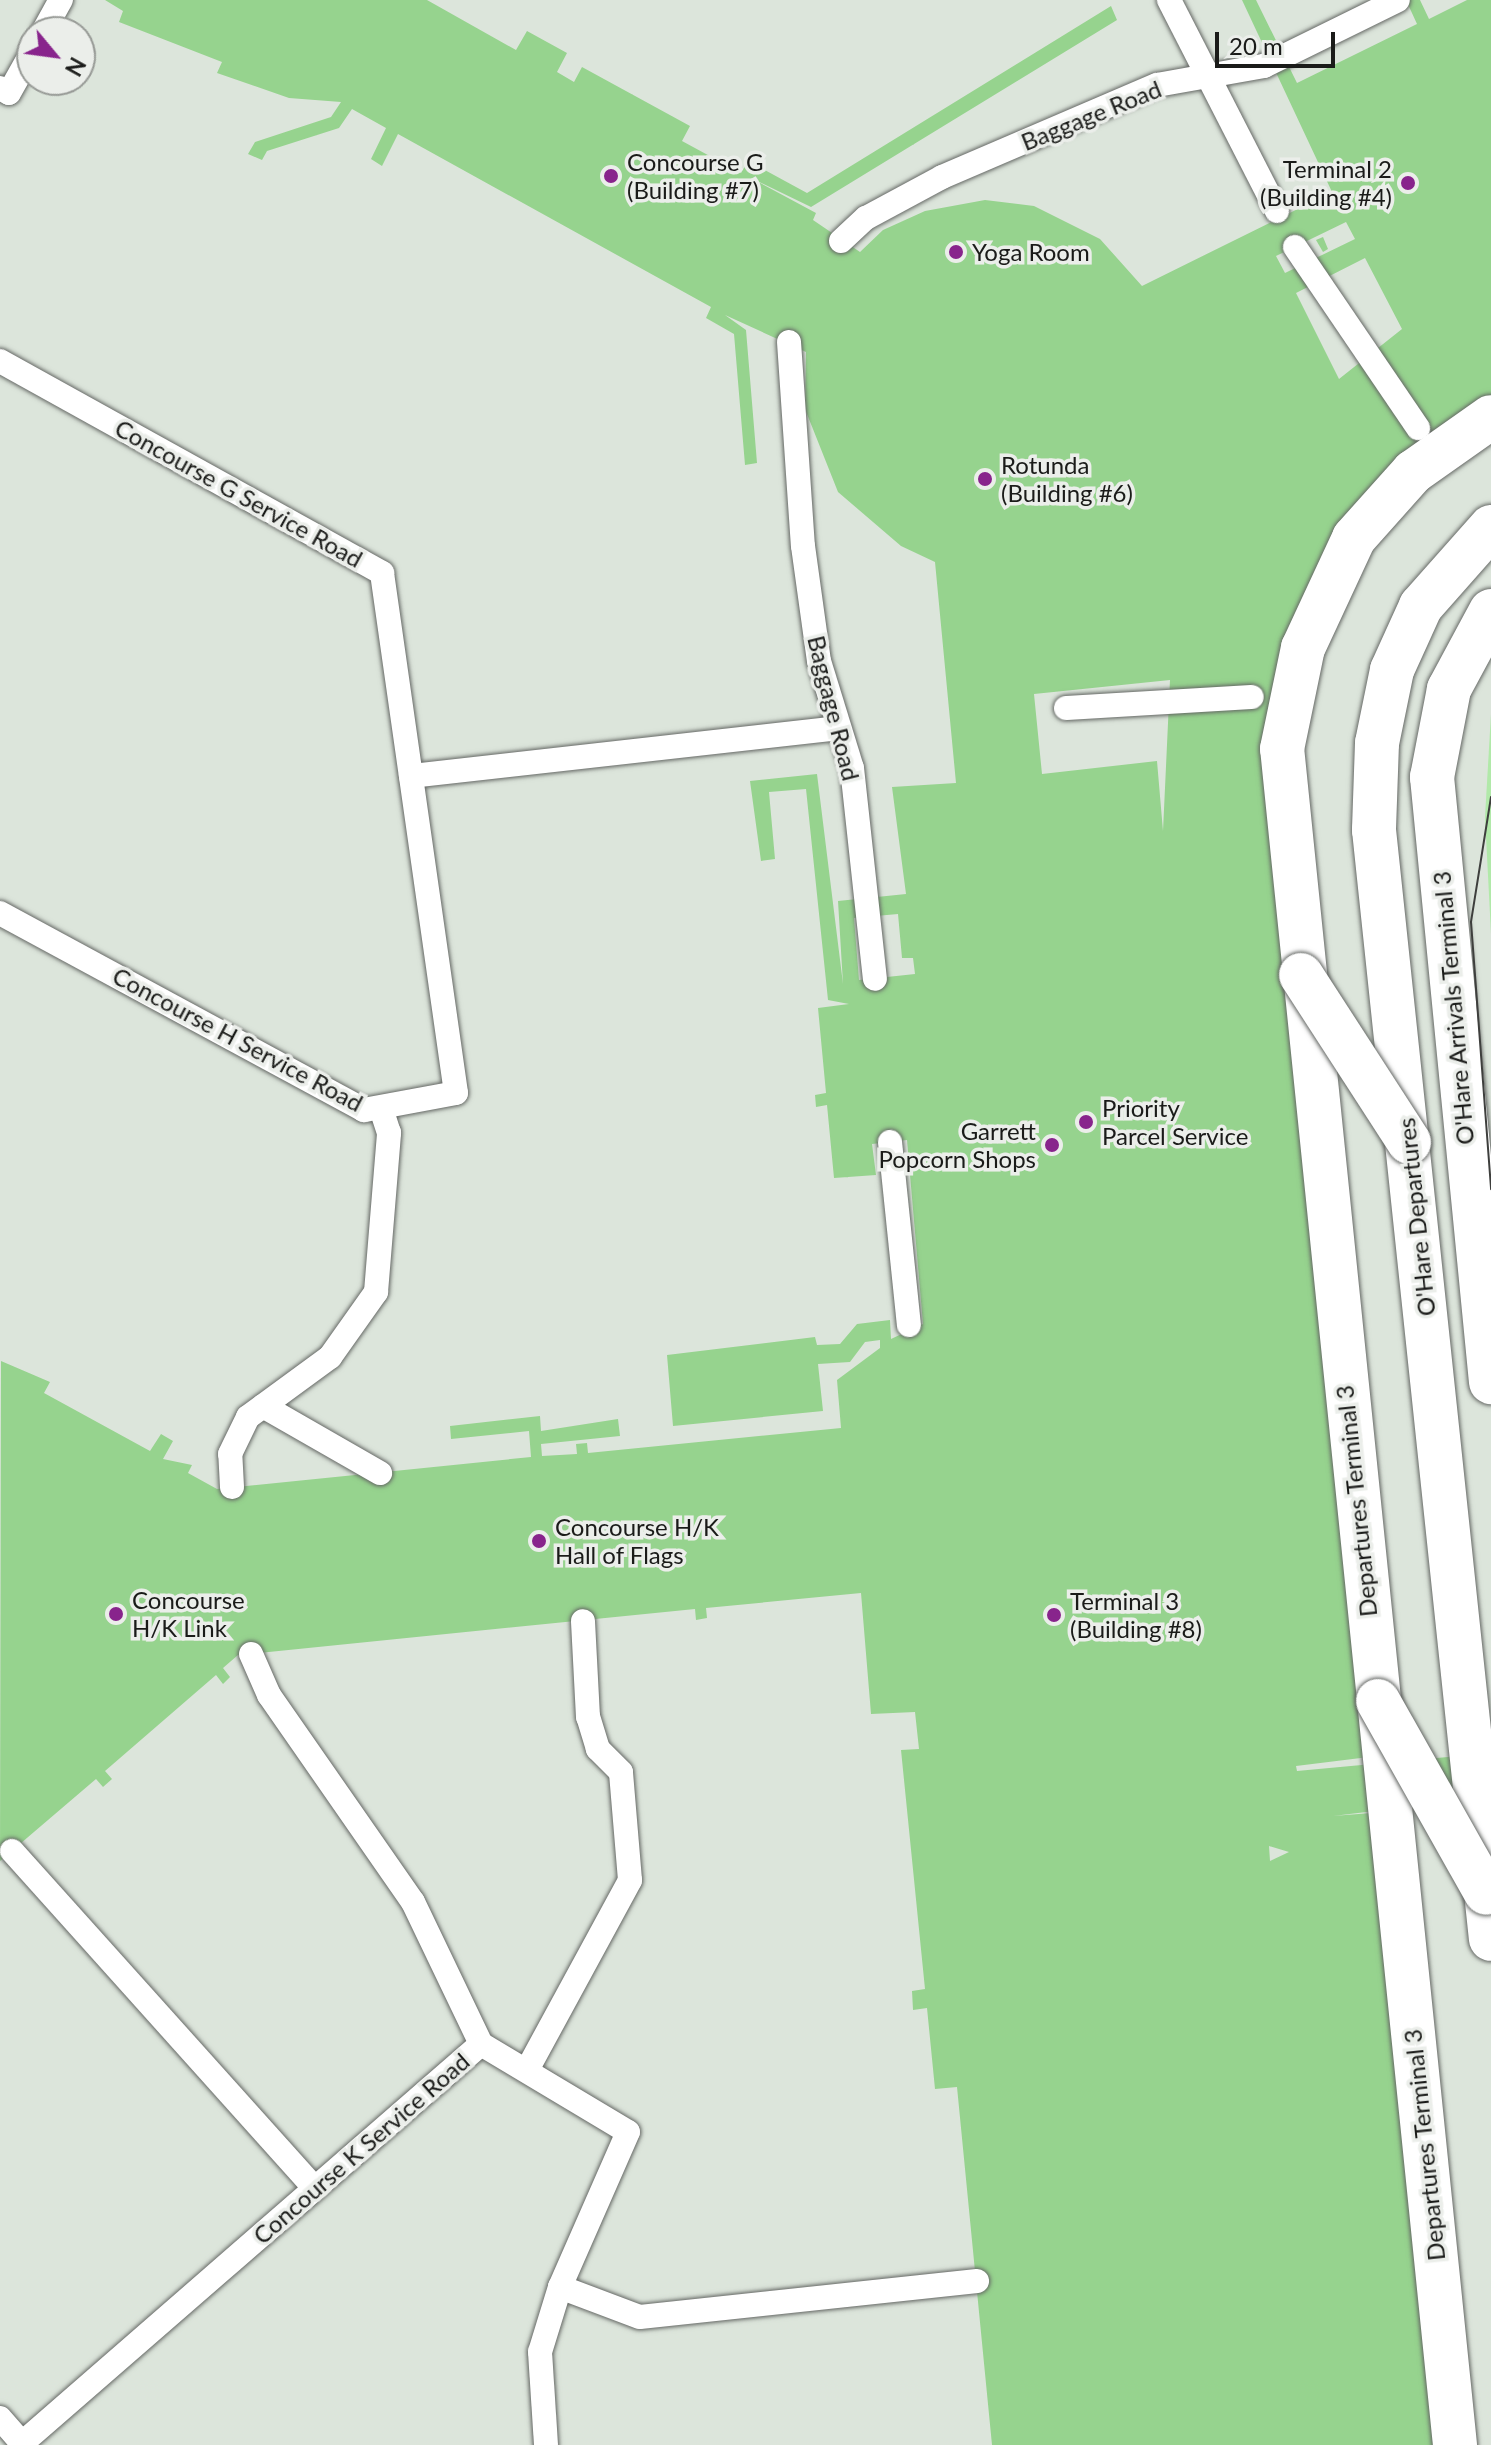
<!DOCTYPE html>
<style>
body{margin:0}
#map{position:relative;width:1491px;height:2445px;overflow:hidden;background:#ebeeea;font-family:Lato,sans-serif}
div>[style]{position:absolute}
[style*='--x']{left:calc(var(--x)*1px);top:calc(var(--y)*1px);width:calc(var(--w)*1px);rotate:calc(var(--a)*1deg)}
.built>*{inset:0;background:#dce5db}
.green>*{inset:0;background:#b1e9a9}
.building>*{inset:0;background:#96d38e}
.roads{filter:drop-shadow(0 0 2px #656865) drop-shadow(0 0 2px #656865)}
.lane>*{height:24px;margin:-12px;padding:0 12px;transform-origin:12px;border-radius:12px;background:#fff}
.street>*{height:44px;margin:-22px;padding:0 22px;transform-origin:22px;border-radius:22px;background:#fff}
.tram>*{height:2px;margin:-1px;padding:0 1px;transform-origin:1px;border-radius:1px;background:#3e3f3d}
.bridges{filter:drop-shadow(0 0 2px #656865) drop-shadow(0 0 2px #656865)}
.street-bridge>*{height:44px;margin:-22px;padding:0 22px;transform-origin:22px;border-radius:22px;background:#fff}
.dots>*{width:22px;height:22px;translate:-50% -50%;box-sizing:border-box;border:4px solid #ebeeea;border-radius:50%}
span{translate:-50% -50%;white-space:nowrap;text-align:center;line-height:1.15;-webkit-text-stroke:7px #ebeeea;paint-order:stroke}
.street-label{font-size:24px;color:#1a1b19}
.poi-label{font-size:24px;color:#1a1b19}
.left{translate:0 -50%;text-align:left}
.right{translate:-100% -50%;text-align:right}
.north{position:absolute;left:16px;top:16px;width:80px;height:80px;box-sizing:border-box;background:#ebeeea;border:2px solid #979a96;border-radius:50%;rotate:119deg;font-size:22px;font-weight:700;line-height:32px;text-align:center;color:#1a1b19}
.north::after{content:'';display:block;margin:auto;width:28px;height:36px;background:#88248c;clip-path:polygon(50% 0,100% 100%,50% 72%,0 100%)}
.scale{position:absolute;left:1215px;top:32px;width:120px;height:36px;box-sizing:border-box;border:4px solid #1a1b19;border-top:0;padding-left:10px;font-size:24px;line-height:28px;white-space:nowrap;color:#1a1b19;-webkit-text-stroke:6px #ebeeea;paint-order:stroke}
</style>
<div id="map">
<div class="built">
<i style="clip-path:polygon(evenodd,0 0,1491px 0,1491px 2445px,0 2445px,0 0,32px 32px,80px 32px,80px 80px,32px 80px,32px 32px)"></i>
</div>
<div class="green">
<i style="clip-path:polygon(1491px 714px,1491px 934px,1485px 817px)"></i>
</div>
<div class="building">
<i style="clip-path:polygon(evenodd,105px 0,427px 0,516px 50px,527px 31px,567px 53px,557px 72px,574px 82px,582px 67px,690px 126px,682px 141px,741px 173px,748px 161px,807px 193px,1111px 6px,1117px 20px,811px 207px,751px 178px,816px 213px,813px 220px,860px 252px,883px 230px,925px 211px,985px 200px,1034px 206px,1100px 239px,1142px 286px,1332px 192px,1242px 0,1256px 0,1297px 83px,1417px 24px,1406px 0,1420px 0,1429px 19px,1467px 0,1491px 0,1491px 408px,1393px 484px,1285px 699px,1377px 1756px,1296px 1766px,1297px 1771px,1491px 1753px,1491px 1797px,1333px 1816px,1384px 1812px,1449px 2445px,992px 2445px,957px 2087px,935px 2089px,927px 2008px,913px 2010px,912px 1991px,925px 1989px,901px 1750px,919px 1749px,915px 1712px,871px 1714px,861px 1593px,706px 1608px,707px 1618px,696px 1620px,695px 1609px,238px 1655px,223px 1668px,230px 1677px,223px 1684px,216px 1675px,105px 1771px,112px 1779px,103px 1787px,96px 1779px,0 1861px,1px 1361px,50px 1382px,44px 1393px,150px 1451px,161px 1434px,173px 1441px,163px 1459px,192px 1465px,188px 1473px,217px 1489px,531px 1457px,529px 1431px,451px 1439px,450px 1426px,540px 1416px,541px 1431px,618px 1419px,620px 1436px,541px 1444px,542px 1456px,577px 1454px,576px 1444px,587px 1443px,588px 1453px,841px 1428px,837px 1380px,880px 1348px,880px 1340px,865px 1342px,850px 1362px,818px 1364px,823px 1411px,673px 1426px,667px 1355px,815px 1337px,817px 1345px,840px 1344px,857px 1324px,890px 1320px,891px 1339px,923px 1324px,907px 1140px,872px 1144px,876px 1175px,834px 1178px,827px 1105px,816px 1107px,815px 1095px,826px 1093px,818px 1008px,849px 1004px,828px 1000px,806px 789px,769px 792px,775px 859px,761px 861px,750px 781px,817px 774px,843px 984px,838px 901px,906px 894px,892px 787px,956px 783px,935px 562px,901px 546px,838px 492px,805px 409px,806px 352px,725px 315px,746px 330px,757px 463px,745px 465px,734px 334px,706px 318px,711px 307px,398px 134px,382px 166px,371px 159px,386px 128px,352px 109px,339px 128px,267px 151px,262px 160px,248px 154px,255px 142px,331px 117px,341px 102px,289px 98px,217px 73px,222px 62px,119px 22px,123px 11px,105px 0,1346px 222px,1355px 239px,1285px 273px,1276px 256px,1346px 222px,105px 0,1365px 258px,1402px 329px,1339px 379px,1296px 293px,1365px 258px,105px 0,1170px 680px,1163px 831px,1157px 761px,1042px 774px,1034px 694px,1170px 680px,105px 0,898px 914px,902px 958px,913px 958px,915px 974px,859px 980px,854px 918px,898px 914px,105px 0,1269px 1846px,1289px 1852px,1270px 1861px,1269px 1846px)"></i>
<i style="clip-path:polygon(1323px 237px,1328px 249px,1323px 252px,1316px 240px)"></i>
</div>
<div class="roads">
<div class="lane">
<i style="--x:1169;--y:0;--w:237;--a:62.9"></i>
<i style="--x:43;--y:32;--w:37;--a:-61"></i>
<i style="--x:0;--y:88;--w:10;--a:29"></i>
<i style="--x:9;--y:93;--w:47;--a:-60.7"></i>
<i style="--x:841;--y:241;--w:34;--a:-43"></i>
<i style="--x:866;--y:218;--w:86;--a:-28.3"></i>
<i style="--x:942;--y:177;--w:234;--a:-23.2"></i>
<i style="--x:1157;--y:85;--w:109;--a:-10.1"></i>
<i style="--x:1264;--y:66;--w:149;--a:-26.2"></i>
<i style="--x:1295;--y:247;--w:219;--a:55.8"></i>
<i style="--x:789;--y:342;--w:204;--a:86.1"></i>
<i style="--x:803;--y:546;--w:116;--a:82.1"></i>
<i style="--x:819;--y:661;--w:112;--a:72.9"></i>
<i style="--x:852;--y:768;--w:212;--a:83.8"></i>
<i style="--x:0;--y:361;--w:437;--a:29"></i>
<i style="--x:382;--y:573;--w:525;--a:81.9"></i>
<i style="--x:456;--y:1093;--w:94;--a:169.5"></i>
<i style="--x:364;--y:1110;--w:414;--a:-151.6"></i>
<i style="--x:1066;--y:708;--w:186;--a:-3.4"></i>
<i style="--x:411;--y:776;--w:430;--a:-6.4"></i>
<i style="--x:890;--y:1142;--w:184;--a:84.1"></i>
<i style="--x:263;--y:1406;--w:135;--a:29.8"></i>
<i style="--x:232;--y:1487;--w:33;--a:-93"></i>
<i style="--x:230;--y:1454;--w:41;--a:-64.1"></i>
<i style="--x:248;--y:1417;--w:102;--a:-36.2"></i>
<i style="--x:330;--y:1357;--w:80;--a:-54.7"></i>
<i style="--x:376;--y:1292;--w:160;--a:-85.3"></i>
<i style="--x:389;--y:1133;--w:26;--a:-108"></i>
<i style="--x:251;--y:1654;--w:45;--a:66.3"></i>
<i style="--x:269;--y:1695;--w:252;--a:55.2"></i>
<i style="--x:413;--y:1902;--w:157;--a:64.4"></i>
<i style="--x:12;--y:1851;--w:453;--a:48.1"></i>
<i style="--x:527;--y:2070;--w:216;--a:-61.5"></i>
<i style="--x:630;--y:1880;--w:108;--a:-94.8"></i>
<i style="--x:621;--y:1772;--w:33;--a:-135"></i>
<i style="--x:598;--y:1749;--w:34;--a:-107"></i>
<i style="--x:588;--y:1717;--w:96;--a:-93"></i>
<i style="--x:560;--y:2287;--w:85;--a:20.6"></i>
<i style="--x:640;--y:2317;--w:339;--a:-6.1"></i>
<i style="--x:0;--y:2418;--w:33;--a:49"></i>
<i style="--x:20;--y:2445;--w:611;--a:-41.02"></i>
<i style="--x:481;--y:2044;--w:171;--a:30.9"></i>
<i style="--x:628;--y:2132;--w:169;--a:113.7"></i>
<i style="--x:560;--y:2287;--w:68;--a:107.1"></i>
<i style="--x:540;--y:2352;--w:93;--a:86.3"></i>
</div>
<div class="street">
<i style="--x:1491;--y:527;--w:106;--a:131.5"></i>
<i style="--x:1421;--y:606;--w:70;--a:114.4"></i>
<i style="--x:1392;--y:670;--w:75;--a:101.6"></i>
<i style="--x:1377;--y:743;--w:87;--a:92"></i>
<i style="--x:1374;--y:830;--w:1115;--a:83.98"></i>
<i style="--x:1491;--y:611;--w:89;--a:118.3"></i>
<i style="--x:1449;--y:689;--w:90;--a:100.9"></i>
<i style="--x:1432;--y:777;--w:608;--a:84.43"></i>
<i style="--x:1455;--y:2445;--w:1705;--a:-95.82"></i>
<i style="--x:1282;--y:749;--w:103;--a:-78.3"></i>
<i style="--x:1303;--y:648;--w:121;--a:-65.1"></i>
<i style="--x:1354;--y:538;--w:89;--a:-48.2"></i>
<i style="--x:1413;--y:472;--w:95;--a:-35.2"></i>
</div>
</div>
<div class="tram">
<i style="--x:1491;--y:797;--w:127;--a:99.1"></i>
<i style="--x:1471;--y:922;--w:268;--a:85.7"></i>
</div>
<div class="bridges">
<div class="street-bridge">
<i style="--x:1301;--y:975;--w:199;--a:57.1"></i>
<i style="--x:1378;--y:1701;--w:220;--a:60.6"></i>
</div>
</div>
<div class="dots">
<i style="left:611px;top:176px;background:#88248c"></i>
<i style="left:1408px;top:183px;background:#88248c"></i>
<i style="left:956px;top:252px;background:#88248c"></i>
<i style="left:985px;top:479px;background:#88248c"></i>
<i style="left:1086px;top:1122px;background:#88248c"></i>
<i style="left:1052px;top:1145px;background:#88248c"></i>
<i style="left:539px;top:1541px;background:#88248c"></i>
<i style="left:116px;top:1614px;background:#88248c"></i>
<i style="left:1054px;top:1615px;background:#88248c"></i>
</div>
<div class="street-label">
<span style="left:1091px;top:115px;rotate:-22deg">Baggage Road</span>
<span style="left:239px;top:493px;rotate:29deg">Concourse G Service Road</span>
<span style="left:834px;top:708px;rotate:76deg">Baggage Road</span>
<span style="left:1453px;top:1008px;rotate:-95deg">O'Hare Arrivals Terminal 3</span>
<span style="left:238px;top:1039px;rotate:28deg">Concourse H Service Road</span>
<span style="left:1416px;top:1217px;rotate:-96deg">O'Hare Departures</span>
<span style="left:1356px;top:1501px;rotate:-96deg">Departures Terminal 3</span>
<span style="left:1424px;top:2145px;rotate:-96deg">Departures Terminal 3</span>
<span style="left:361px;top:2148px;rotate:-41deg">Concourse K Service Road</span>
</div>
<div class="poi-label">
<span class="left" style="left:627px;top:176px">Concourse G<br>(Building #7)</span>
<span class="right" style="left:1392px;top:183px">Terminal 2<br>(Building #4)</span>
<span class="left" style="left:972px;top:252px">Yoga Room</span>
<span class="left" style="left:1001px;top:479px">Rotunda<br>(Building #6)</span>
<span class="left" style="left:1102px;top:1122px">Priority<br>Parcel Service</span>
<span class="right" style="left:1036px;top:1145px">Garrett<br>Popcorn Shops</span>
<span class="left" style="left:555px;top:1541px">Concourse H/K<br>Hall of Flags</span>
<span class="left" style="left:132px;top:1614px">Concourse<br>H/K Link</span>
<span class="left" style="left:1070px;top:1615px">Terminal 3<br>(Building #8)</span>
</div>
<div class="north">N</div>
<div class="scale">20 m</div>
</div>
